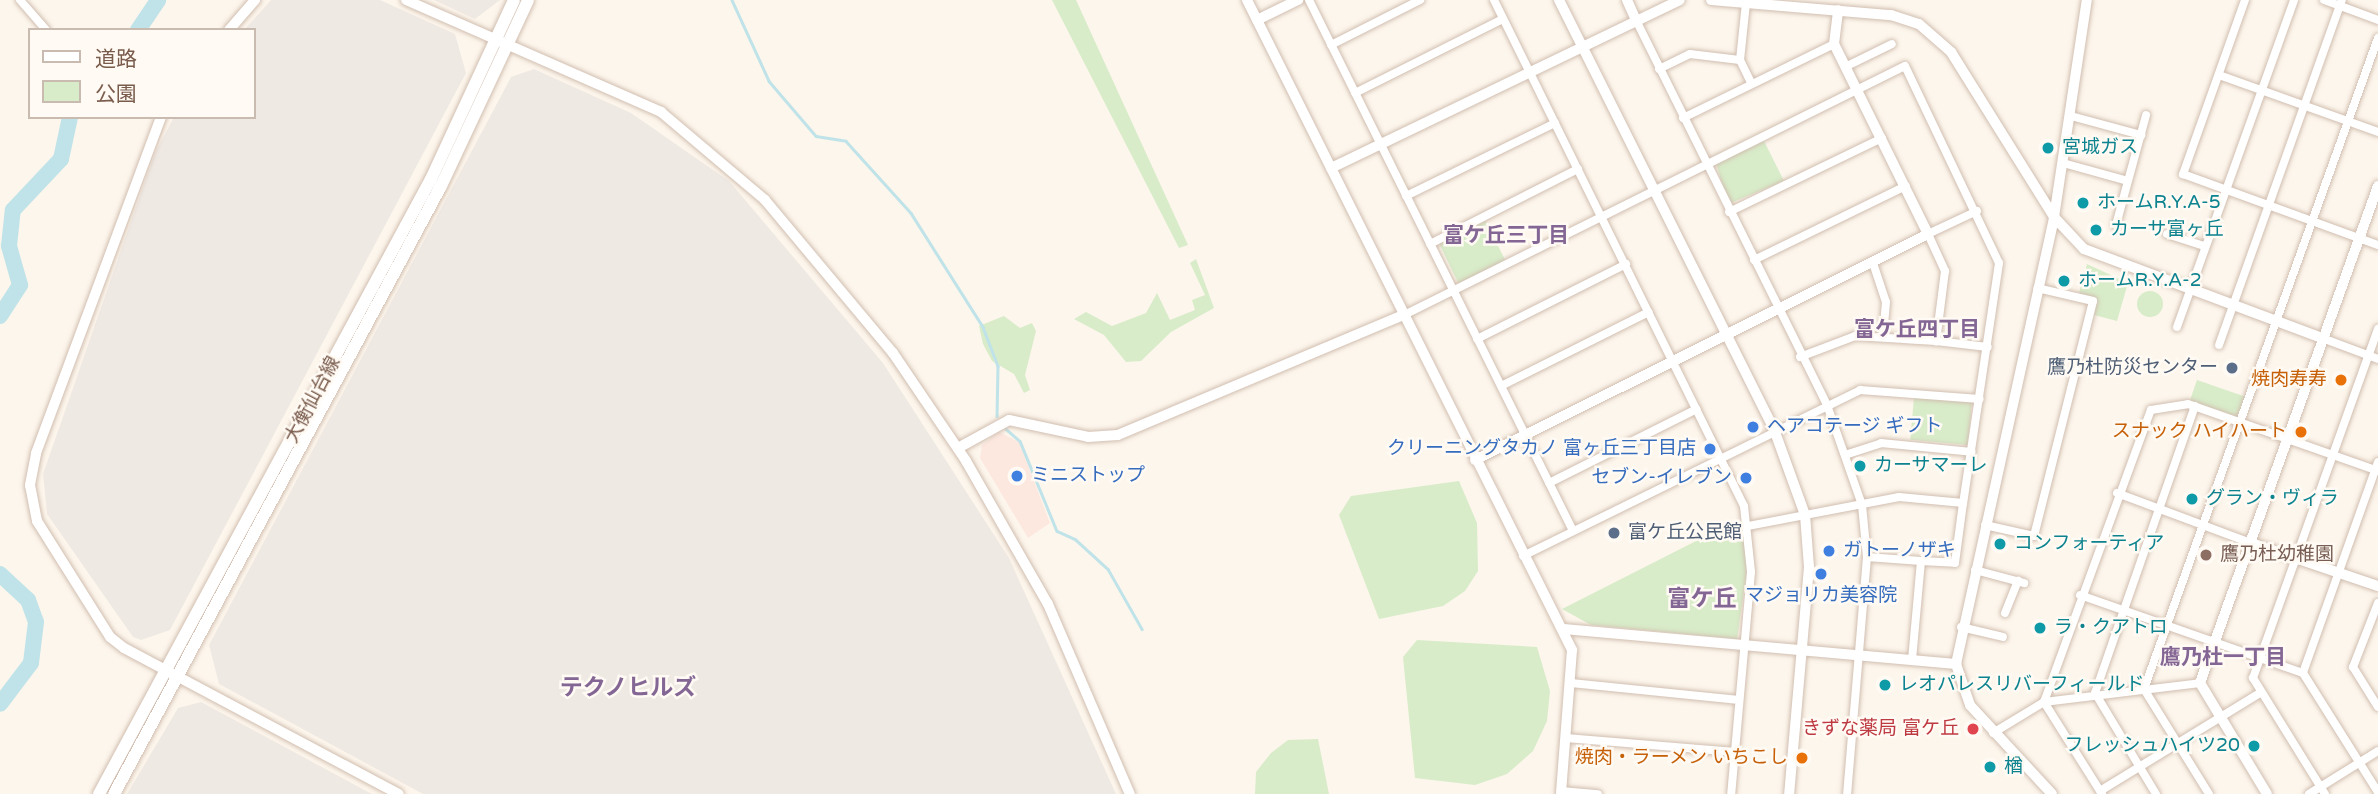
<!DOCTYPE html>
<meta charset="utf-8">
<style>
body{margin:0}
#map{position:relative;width:2378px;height:794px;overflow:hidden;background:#fdf6ec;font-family:"Varela Round","Noto Sans JP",sans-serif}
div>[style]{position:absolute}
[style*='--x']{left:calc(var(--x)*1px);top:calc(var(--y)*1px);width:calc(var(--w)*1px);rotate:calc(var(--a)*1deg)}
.commercial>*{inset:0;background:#fde8e0}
.industrial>*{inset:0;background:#efe9e4}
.green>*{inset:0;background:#d8ecc9;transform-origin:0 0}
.round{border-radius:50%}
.stream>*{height:2.5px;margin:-1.25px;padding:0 1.25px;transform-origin:1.25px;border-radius:1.25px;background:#bfe3e8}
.river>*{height:16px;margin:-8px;padding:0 8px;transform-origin:8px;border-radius:8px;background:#bfe3e8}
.roads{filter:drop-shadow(0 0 2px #d1beb0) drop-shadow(0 0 2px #d1beb0)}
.minor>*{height:8px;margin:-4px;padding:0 4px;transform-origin:4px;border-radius:4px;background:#fff}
.tertiary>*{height:10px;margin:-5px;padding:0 5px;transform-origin:5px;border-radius:5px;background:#fff}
.secondary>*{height:12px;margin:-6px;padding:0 6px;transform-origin:6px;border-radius:6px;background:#fff}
.dots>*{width:19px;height:19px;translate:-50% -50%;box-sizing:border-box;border:4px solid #fffaf3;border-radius:50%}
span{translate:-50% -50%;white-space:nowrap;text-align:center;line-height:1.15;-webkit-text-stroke:5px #fffaf3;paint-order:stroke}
.culture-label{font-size:19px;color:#0d838f}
.left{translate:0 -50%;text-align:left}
.right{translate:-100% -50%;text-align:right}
.service-label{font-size:19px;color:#4e5e75}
.food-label{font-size:19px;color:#c56008}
.street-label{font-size:19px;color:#7a5c4d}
.shop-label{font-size:19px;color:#366cbe}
.education-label{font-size:19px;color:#785e54}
.health-label{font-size:19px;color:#be3a42}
.neighbourhood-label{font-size:21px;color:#846695;font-weight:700}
.quarter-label{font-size:23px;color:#846695;font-weight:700}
.legend{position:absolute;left:28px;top:28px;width:228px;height:91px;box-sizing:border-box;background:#fffaf3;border:2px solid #cabbb1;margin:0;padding:9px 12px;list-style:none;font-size:21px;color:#7a5c4d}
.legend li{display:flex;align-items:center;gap:14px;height:35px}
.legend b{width:35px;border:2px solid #cabbb1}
</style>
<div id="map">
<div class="commercial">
<i style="clip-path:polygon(999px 432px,1019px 442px,1050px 523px,1028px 538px,980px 458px,982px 445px)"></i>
</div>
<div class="industrial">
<i style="clip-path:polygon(271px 0,380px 0,455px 34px,466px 73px,170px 630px,141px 640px,133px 637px,47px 514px,43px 474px,155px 153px,174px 117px,254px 117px,254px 30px,244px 30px)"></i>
<i style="clip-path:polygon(434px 0,500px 0,475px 19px)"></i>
<i style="clip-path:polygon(534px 69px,631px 113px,729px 181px,883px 363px,1009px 558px,1116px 794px,423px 794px,219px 684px,209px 645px,511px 77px)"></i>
<i style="clip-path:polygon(201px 702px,372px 794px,127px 794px,178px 708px)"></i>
</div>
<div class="green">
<i style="clip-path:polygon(1052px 0,1076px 0,1188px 245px,1179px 248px)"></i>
<i style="clip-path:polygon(1764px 141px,1784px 181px,1728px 204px,1716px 163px)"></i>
<i style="left:1486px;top:221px;width:46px;height:52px;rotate:64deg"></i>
<i style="clip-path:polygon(1196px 259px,1214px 308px,1171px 332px,1141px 361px,1126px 362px,1104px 335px,1074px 319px,1086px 312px,1112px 326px,1146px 313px,1157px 293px,1170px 320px,1195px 310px,1192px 300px,1205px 295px,1190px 263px)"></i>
<i style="clip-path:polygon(2087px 264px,2128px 283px,2117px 321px,2094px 315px,2097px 298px,2079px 293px)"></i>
<i class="round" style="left:2137px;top:291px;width:26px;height:26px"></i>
<i style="clip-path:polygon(1004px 316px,1020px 328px,1032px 323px,1036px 331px,1025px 375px,1030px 390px,1024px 393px,1014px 374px,992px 361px,983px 344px,979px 326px)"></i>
<i style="left:2197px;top:380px;width:52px;height:26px;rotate:19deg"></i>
<i style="left:1914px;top:397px;width:58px;height:43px;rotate:5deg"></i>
<i style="clip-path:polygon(1459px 481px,1477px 523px,1478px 571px,1465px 591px,1443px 606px,1379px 619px,1339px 515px,1351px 496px)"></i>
<i style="clip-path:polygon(1744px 529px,1747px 570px,1737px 639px,1591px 625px,1562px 609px,1698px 540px)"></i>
<i style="clip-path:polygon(1417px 640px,1537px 647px,1550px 691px,1547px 721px,1533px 751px,1507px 774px,1475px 785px,1415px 778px,1403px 657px)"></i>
<i style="clip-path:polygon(1318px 739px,1329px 794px,1255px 794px,1256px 772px,1271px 753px,1288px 740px)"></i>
</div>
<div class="stream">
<i style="--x:732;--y:0;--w:89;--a:65.4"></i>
<i style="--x:769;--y:81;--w:72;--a:49.5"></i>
<i style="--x:816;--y:136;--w:30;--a:9"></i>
<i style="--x:846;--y:141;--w:97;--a:47.9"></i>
<i style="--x:911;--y:213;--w:135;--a:57.7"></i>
<i style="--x:983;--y:327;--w:42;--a:69"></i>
<i style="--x:998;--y:366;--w:50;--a:91.1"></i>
<i style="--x:1006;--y:429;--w:18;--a:41"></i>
<i style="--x:1020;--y:441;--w:97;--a:67.7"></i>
<i style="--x:1057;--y:531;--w:20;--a:24"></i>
<i style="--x:1075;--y:539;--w:45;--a:42.3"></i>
<i style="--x:1108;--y:569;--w:69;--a:60.5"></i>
</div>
<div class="river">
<i style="--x:138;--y:30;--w:36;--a:-56"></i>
<i style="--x:0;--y:316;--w:37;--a:-57"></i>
<i style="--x:20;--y:285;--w:41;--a:-105.8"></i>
<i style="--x:9;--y:246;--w:36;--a:-84"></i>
<i style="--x:13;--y:210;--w:70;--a:-46.7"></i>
<i style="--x:61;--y:159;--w:43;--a:-77.9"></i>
<i style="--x:0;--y:574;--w:38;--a:43"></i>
<i style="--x:28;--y:600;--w:23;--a:70"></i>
<i style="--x:36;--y:622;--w:41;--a:97"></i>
<i style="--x:31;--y:663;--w:51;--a:127.1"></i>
</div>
<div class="roads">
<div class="minor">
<i style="--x:20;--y:0;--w:40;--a:49"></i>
<i style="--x:1309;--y:0;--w:593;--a:63.56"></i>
<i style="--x:1494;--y:0;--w:564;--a:63.71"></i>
<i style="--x:1744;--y:506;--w:66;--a:83.9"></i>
<i style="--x:1751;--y:572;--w:223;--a:95.1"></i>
<i style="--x:2245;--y:0;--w:185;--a:109.6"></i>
<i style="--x:2183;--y:174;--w:208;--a:20"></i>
<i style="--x:2324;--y:0;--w:58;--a:20.3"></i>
<i style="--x:1746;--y:3;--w:57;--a:96"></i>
<i style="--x:1740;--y:60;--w:25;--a:64"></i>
<i style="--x:1635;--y:18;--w:432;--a:63.6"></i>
<i style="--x:1827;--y:405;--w:106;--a:70.7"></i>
<i style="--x:1862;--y:505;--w:52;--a:84.5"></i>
<i style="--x:1867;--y:557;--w:238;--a:94.8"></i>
<i style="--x:1331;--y:45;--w:100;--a:-26.8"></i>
<i style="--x:1845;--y:67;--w:52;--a:-26.1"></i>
<i style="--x:1659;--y:69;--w:34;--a:-26"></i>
<i style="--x:1690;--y:54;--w:50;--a:6.8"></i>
<i style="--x:2219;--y:75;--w:169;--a:19.7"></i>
<i style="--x:1355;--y:93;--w:165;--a:-26.6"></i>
<i style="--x:2071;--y:116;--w:73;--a:15.2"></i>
<i style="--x:1683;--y:118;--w:168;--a:-26.1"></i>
<i style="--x:2063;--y:163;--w:67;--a:15.5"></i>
<i style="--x:1406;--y:196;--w:166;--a:-26.1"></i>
<i style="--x:1977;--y:211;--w:54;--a:154.9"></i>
<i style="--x:1928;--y:234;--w:41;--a:65.3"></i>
<i style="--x:1945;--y:271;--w:71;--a:97.3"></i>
<i style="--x:1936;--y:341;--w:52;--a:6.6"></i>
<i style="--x:1729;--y:212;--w:170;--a:-25.8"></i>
<i style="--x:2116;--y:225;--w:114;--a:-74.7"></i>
<i style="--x:2167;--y:234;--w:39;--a:18"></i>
<i style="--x:1430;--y:244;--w:166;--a:-26.9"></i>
<i style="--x:1754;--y:260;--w:169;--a:-26"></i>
<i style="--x:1873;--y:263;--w:41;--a:71.6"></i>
<i style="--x:1886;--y:302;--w:34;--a:95"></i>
<i style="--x:1404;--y:315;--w:559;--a:-26.43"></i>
<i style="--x:1905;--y:66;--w:218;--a:64.5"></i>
<i style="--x:1999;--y:263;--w:243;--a:98.5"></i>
<i style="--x:1963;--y:503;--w:64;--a:-174.6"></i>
<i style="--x:1899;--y:497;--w:153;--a:169.1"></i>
<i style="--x:2177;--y:327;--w:347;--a:-70.3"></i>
<i style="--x:2322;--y:338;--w:60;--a:20.6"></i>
<i style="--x:1477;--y:339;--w:167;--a:-26.7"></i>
<i style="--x:2219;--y:345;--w:366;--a:-70.4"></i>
<i style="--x:1800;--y:357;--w:59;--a:-20.9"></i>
<i style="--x:1855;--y:336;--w:81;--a:3.5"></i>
<i style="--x:1501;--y:386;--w:165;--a:-26.6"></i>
<i style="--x:1848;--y:454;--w:35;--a:-18"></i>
<i style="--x:1881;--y:443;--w:91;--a:5.6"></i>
<i style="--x:2378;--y:462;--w:224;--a:109.6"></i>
<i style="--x:2303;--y:673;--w:141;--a:57.8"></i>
<i style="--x:1549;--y:483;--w:165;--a:-26.6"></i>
<i style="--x:2117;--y:493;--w:140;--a:20.5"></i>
<i style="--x:1985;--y:525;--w:50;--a:12.7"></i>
<i style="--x:2034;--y:536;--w:242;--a:-75.9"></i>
<i style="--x:2093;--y:301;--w:57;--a:-166.9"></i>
<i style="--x:1523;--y:556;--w:376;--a:-26.2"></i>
<i style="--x:1860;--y:390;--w:120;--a:4.3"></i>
<i style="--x:1867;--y:557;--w:54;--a:4.2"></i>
<i style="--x:1975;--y:570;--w:51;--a:14.9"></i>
<i style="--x:2080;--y:595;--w:236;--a:19.3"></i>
<i style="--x:2378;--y:603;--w:69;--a:111.3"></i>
<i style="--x:2353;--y:667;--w:47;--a:58"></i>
<i style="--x:2005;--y:613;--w:35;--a:-68"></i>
<i style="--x:1961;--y:627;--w:43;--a:13.4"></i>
<i style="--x:1912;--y:660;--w:99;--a:-84.8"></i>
<i style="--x:1921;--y:561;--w:34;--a:3"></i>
<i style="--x:1955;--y:563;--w:61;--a:-82.4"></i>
<i style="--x:1571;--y:683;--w:169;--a:5.8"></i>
<i style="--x:2044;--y:702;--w:311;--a:-69.9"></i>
<i style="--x:2151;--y:410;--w:37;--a:-9"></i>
<i style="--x:2188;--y:404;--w:201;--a:19.4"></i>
<i style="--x:2044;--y:702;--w:109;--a:57.8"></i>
<i style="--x:1993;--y:733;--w:60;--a:-31.3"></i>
<i style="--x:2044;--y:702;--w:157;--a:-6.9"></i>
<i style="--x:1566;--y:738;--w:170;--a:4.7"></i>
<i style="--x:1561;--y:791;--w:37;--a:5"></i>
<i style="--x:2100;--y:791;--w:188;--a:-31.5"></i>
<i style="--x:2156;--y:794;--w:118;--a:-121.1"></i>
<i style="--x:2095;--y:693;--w:304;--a:-70.8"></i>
<i style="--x:2209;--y:794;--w:123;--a:-121.8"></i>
<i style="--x:2144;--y:689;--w:692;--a:-70.23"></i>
<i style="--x:2309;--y:794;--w:81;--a:-31.9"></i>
<i style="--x:2325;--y:794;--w:137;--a:-121.8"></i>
<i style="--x:2253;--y:678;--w:371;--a:-70.3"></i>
</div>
<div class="tertiary">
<i style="--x:406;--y:0;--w:279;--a:23.7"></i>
<i style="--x:661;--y:112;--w:136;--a:40.2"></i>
<i style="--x:765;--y:200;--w:199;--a:50.1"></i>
<i style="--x:893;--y:353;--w:130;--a:55.9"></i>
<i style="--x:966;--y:461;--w:165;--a:60.2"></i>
<i style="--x:1048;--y:604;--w:207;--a:66.7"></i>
<i style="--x:1247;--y:0;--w:727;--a:63.43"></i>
<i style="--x:1572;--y:650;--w:144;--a:94.4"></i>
<i style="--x:1559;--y:0;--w:483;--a:63.4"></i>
<i style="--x:1775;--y:432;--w:88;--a:70.1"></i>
<i style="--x:1805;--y:515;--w:52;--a:85.6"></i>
<i style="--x:1809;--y:567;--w:228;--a:95"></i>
<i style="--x:1627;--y:0;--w:20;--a:66"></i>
<i style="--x:1711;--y:0;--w:181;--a:4.8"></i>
<i style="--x:1891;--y:15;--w:29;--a:18"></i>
<i style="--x:1919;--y:24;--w:43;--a:41.2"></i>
<i style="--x:1951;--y:52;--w:195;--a:58"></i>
<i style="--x:2054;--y:217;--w:44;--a:46.8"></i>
<i style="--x:2084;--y:249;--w:254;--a:20.5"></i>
<i style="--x:1257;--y:20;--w:46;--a:-26"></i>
<i style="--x:229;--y:30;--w:40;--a:-49"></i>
<i style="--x:161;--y:117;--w:359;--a:110.4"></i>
<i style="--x:36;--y:454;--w:32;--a:101"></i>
<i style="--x:30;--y:485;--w:37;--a:79"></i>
<i style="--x:37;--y:521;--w:137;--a:57.8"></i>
<i style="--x:110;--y:637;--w:18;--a:38"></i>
<i style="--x:124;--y:648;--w:311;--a:28"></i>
<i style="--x:1331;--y:168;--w:387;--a:-25.7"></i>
<i style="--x:958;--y:448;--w:58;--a:-28.8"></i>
<i style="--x:1009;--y:420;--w:81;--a:12.1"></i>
<i style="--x:1088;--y:437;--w:30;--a:-4"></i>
<i style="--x:1118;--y:435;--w:310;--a:-22.8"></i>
<i style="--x:1475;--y:460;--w:506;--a:-26.51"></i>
<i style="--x:1928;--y:234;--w:212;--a:-116.3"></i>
<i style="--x:1834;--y:44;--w:34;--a:-83"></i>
<i style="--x:2248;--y:542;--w:137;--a:18.7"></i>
<i style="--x:1563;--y:629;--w:395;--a:5.1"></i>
<i style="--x:2052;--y:794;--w:121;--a:-132.7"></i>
<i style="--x:1970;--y:705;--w:43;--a:-108.9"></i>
<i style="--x:1956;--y:664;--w:458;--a:-77.6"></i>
<i style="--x:2054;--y:217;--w:219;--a:-81.4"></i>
<i style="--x:2267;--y:794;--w:130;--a:-121.1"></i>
<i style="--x:2200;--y:683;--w:528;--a:-70.3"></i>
</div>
<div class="secondary">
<i style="--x:99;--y:794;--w:699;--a:-61.64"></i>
<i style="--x:431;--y:179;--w:197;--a:-65.1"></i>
<i style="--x:114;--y:794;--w:690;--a:-61.73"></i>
<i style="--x:441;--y:186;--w:205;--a:-64.9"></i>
</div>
</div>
<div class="dots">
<i style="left:2048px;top:148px;background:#0f9aa8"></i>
<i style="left:2083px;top:203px;background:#0f9aa8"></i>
<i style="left:2096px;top:230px;background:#0f9aa8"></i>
<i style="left:2064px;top:281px;background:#0f9aa8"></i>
<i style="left:2232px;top:368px;background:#5c6f8a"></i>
<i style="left:2341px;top:380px;background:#e8710a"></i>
<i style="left:1753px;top:427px;background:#3f7fe0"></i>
<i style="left:2301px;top:432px;background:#e8710a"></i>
<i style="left:1710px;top:449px;background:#3f7fe0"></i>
<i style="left:1860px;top:466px;background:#0f9aa8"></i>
<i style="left:1017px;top:476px;background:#3f7fe0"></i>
<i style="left:1746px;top:478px;background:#3f7fe0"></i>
<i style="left:2192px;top:499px;background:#0f9aa8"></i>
<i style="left:1614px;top:533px;background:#5c6f8a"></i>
<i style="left:2000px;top:544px;background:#0f9aa8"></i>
<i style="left:1829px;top:551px;background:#3f7fe0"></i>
<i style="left:2206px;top:555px;background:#8d6e63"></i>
<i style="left:1821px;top:574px;background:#3f7fe0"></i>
<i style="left:2040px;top:628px;background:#0f9aa8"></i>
<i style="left:1885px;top:685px;background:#0f9aa8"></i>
<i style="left:1973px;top:729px;background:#e0444e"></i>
<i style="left:2254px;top:746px;background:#0f9aa8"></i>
<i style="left:1802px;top:758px;background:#e8710a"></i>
<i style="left:1990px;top:767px;background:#0f9aa8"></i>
</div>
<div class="culture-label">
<span class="left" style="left:2062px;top:148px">宮城ガス</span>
<span class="left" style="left:2097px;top:203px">ホームR.Y.A-5</span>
<span class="left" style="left:2110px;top:230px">カーサ富ヶ丘</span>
<span class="left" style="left:2078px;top:281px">ホームR.Y.A-2</span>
<span class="left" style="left:1874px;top:466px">カーサマーレ</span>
<span class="left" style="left:2206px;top:499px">グラン・ヴィラ</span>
<span class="left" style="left:2014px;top:544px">コンフォーティア</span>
<span class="left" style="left:2054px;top:628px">ラ・クアトロ</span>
<span class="left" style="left:1899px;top:685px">レオパレスリバーフィールド</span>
<span class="right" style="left:2240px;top:746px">フレッシュハイツ20</span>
<span class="left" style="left:2004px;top:767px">楢</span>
</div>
<div class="service-label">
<span class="right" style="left:2218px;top:368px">鷹乃杜防災センター</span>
<span class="left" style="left:1628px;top:533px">富ケ丘公民館</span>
</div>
<div class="food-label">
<span class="right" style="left:2327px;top:380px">焼肉寿寿</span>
<span class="right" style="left:2287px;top:432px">スナック ハイハート</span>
<span class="right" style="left:1788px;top:758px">焼肉・ラーメン いちこし</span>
</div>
<div class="street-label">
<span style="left:313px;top:400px;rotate:-62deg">大衡仙台線</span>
</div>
<div class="shop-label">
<span class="left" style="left:1767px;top:427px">ヘアコテージ ギフト</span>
<span class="right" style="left:1696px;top:449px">クリーニングタカノ 富ヶ丘三丁目店</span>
<span class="left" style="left:1031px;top:476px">ミニストップ</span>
<span class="right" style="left:1732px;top:478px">セブン-イレブン</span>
<span class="left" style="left:1843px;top:551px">ガトーノザキ</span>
<span style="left:1821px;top:596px">マジョリカ美容院</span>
</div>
<div class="education-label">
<span class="left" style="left:2220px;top:555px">鷹乃杜幼稚園</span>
</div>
<div class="health-label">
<span class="right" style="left:1959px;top:729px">きずな薬局 富ケ丘</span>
</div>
<div class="neighbourhood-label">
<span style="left:1506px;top:236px">富ケ丘三丁目</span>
<span style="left:1917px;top:330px">富ケ丘四丁目</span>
<span style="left:2223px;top:658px">鷹乃杜一丁目</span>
</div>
<div class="quarter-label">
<span style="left:1702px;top:599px">富ケ丘</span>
<span style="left:628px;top:688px">テクノヒルズ</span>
</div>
<ul class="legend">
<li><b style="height:9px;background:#fff"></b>道路</li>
<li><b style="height:19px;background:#d8ecc9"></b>公園</li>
</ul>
</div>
